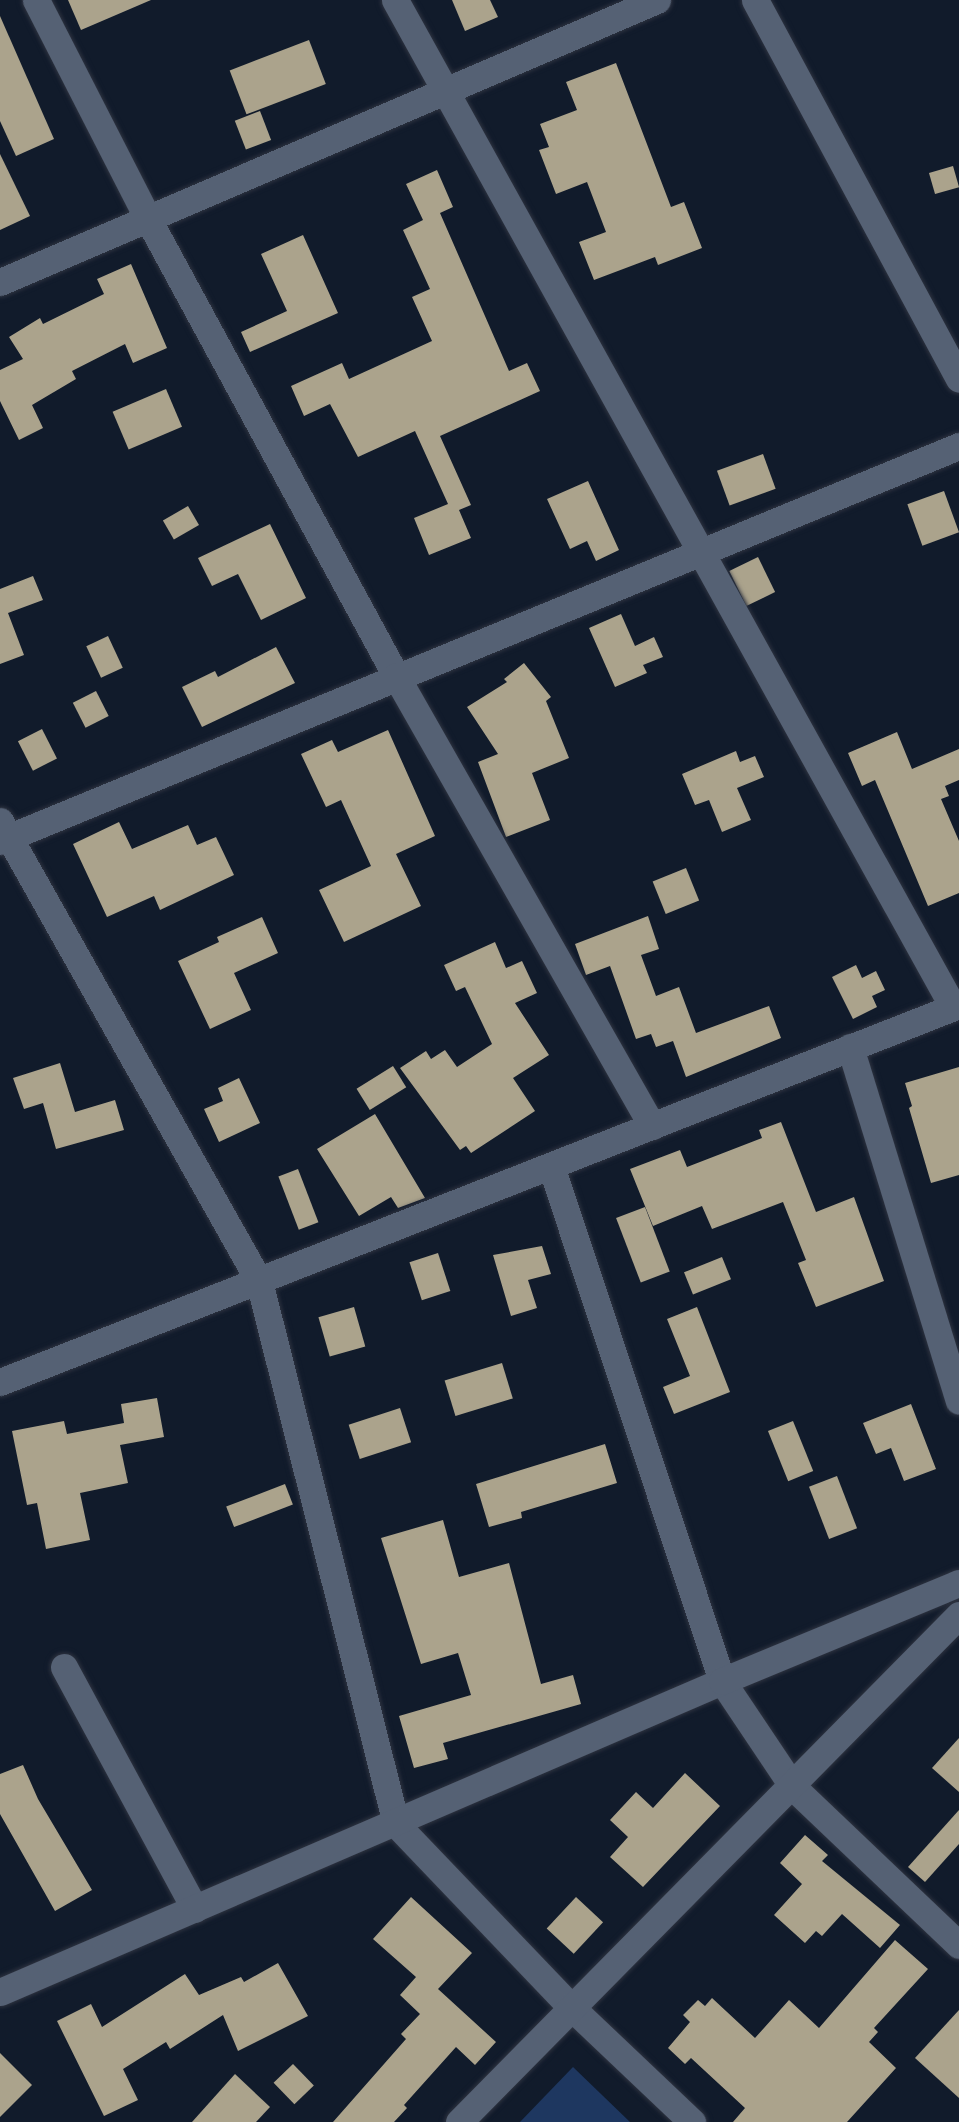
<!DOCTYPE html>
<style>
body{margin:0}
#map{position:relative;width:959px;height:2122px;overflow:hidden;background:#111b2b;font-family:Cabin,sans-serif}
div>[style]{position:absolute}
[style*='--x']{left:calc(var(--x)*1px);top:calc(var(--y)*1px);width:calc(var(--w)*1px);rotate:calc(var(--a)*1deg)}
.green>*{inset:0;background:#1e3760}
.building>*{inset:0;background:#aba38c;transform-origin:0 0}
.roads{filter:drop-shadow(0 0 2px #2e3340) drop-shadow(0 0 2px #2e3340)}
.minor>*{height:27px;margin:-13.5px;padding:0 13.5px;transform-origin:13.5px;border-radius:13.5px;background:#556174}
span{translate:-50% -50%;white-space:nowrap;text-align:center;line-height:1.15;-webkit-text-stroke:6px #091221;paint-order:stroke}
</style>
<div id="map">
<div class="green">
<i style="clip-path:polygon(573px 2067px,630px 2122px,520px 2122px)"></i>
</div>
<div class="building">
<i style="clip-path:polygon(68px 0,151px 0,81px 30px)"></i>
<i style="clip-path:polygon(452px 0,490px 0,498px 17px,465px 31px)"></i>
<i style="clip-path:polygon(0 16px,54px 139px,16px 156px,0 121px)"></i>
<i style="left:309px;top:40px;width:47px;height:85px;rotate:69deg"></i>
<i style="clip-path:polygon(616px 63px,671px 207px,684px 202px,702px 248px,658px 265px,655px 257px,594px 280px,579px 242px,606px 232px,587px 182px,556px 194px,539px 150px,549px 147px,540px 124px,577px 110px,566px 82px)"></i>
<i style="left:260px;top:111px;width:31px;height:27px;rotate:69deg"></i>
<i style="clip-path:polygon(0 154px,30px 216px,0 230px)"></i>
<i style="left:953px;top:166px;width:22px;height:25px;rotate:74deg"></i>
<i style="clip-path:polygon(437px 170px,453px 207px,440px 213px,509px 371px,527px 363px,540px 391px,440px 436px,471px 505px,459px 510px,471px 538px,429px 555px,414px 518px,448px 504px,415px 431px,358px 457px,330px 404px,304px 416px,291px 386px,342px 363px,349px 379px,432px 341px,412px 297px,430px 289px,403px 230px,423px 220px,406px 184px)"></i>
<i style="clip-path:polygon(303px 235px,338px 313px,250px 352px,241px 332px,287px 311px,261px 254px)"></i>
<i style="clip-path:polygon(131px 264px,167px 348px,133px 363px,125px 344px,72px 371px,76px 379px,32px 405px,43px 428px,19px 440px,0 401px,0 370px,23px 359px,9px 337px,40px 318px,43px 324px,104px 294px,97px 279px)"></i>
<i style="left:166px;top:389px;width:41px;height:58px;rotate:67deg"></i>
<i style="left:763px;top:454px;width:37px;height:49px;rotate:70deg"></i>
<i style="clip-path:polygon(588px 481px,619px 550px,596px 561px,587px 541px,570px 549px,547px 499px)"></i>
<i style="left:944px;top:491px;width:44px;height:39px;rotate:70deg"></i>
<i style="left:188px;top:506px;width:22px;height:29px;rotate:60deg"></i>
<i style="clip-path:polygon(270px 524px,306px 598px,261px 620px,238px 574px,212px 586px,198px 558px)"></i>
<i style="left:758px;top:557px;width:39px;height:32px;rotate:64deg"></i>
<i style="clip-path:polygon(33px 576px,43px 600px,8px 613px,24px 655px,0 664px,0 589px)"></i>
<i style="clip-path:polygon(621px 614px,635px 646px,654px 637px,663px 657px,643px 665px,647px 673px,615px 687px,589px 628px)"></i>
<i style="left:108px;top:636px;width:35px;height:24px;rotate:65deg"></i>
<i style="clip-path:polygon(276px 647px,295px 683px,202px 727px,182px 687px,215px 671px,218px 677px)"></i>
<i style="clip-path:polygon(524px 663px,551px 697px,546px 701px,569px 758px,532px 773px,550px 820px,506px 837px,478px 762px,498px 754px,467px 707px,507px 682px,504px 679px)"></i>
<i style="left:96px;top:691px;width:28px;height:26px;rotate:63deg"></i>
<i style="left:42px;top:729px;width:33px;height:27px;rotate:63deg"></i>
<i style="clip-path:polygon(388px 730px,435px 836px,396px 854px,421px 906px,344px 942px,319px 890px,371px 866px,341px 800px,326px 807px,301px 754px,332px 740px,338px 752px)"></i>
<i style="clip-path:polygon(897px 732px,912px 769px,959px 749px,959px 780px,945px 786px,949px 796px,941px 799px,959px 841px,959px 893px,928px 906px,875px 780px,862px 786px,848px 753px)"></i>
<i style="clip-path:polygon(736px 751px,740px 762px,755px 756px,764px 777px,737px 788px,751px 820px,722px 832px,709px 800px,695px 805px,682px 774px)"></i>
<i style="clip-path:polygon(119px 822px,132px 849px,188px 825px,197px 845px,216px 837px,234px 875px,160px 910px,154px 896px,107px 917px,73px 844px)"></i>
<i style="left:686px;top:868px;width:35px;height:36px;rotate:68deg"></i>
<i style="clip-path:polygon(648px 916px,659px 949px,641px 955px,656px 996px,679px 987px,696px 1033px,769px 1006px,781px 1038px,686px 1077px,673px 1041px,656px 1047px,651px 1034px,636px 1039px,610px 966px,586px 975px,575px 944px)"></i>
<i style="clip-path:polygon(262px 917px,278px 953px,234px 973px,251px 1010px,210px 1029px,178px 961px,219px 942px,217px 937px)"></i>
<i style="clip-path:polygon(495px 942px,506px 968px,522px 961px,537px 993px,515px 1003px,549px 1055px,513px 1078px,535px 1111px,471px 1153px,466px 1146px,460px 1150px,400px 1068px,426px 1051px,431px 1059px,445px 1050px,457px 1067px,492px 1044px,465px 987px,456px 991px,444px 965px)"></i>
<i style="clip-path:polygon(856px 965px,862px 978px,876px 971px,885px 990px,872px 996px,877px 1007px,853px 1019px,832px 977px)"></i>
<i style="clip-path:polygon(60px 1063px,75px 1112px,115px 1100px,124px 1130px,56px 1149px,43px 1103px,24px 1109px,13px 1078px)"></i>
<i style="left:393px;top:1066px;width:25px;height:43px;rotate:58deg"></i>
<i style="clip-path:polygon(959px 1067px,959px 1175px,931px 1183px,909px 1108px,912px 1106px,905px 1083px)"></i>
<i style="clip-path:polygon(239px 1078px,260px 1123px,219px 1142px,204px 1109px,223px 1101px,218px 1088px)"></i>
<i style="clip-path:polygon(375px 1114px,425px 1198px,398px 1208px,391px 1197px,359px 1216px,317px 1149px)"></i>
<i style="clip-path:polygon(781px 1122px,816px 1212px,854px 1197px,884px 1281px,816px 1307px,798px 1263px,806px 1260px,783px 1202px,712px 1229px,702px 1206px,653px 1226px,630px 1169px,680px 1150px,687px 1167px,762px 1138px,759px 1130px)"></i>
<i style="left:298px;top:1169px;width:57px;height:21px;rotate:69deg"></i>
<i style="left:645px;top:1207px;width:69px;height:31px;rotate:69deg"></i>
<i style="clip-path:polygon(542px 1246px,551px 1274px,528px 1280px,537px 1308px,511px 1316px,493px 1255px)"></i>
<i style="left:438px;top:1253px;width:40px;height:30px;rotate:72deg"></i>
<i style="left:722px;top:1257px;width:24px;height:41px;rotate:68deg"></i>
<i style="left:354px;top:1307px;width:41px;height:37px;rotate:74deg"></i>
<i style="clip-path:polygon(697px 1307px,730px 1392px,674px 1414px,663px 1387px,690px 1376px,667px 1319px)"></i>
<i style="left:502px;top:1363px;width:37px;height:60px;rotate:73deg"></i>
<i style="clip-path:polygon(157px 1398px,164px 1437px,120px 1445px,128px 1483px,80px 1493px,90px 1540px,46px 1549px,37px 1503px,27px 1505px,12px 1431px,64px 1421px,67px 1434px,124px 1423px,121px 1404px)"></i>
<i style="clip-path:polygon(911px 1404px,936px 1469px,904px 1481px,891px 1448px,876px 1454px,863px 1423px)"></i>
<i style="left:400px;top:1408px;width:36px;height:54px;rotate:72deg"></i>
<i style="left:793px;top:1421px;width:54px;height:27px;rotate:68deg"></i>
<i style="clip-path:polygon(605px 1444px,617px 1483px,521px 1512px,522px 1518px,489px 1527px,476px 1484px)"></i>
<i style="left:837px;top:1476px;width:56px;height:30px;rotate:69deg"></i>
<i style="left:285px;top:1484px;width:22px;height:63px;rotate:69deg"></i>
<i style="clip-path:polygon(443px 1520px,459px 1577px,509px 1563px,541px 1684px,573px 1675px,581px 1704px,443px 1743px,448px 1759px,414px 1768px,399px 1716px,471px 1695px,458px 1653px,421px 1664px,381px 1538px)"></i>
<i style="clip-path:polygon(959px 1738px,959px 1792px,932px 1768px)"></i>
<i style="clip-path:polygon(23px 1765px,38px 1799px,92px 1890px,55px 1911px,0 1814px,0 1774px)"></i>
<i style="clip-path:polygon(685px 1773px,720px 1806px,643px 1887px,610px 1857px,628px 1837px,610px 1820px,636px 1792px,653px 1808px)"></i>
<i style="clip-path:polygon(959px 1810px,959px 1844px,925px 1882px,908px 1867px)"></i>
<i style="clip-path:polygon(805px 1835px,828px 1855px,822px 1861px,900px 1925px,880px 1948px,842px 1914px,822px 1936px,816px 1931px,805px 1943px,774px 1915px,802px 1884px,780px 1863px)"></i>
<i style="clip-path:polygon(411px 1897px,472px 1953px,438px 1989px,496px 2042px,475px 2065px,456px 2047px,404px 2105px,407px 2108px,394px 2122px,333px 2122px,406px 2039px,401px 2034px,420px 2014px,400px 1995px,416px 1977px,373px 1939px)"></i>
<i style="left:576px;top:1897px;width:37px;height:43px;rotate:43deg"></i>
<i style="clip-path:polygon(895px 1940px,928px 1969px,874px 2028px,878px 2032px,869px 2042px,896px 2068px,847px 2122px,733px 2122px,745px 2108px,691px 2058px,685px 2064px,668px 2048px,690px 2022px,683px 2015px,698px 2000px,705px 2006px,712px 1998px,755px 2038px,789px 2000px,819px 2028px)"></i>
<i style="clip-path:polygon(278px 1963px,308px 2016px,238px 2051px,223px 2015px,170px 2049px,166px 2042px,123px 2069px,138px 2100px,104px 2116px,57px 2021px,91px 2004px,102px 2027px,185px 1974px,199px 1995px,241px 1977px,244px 1982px)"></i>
<i style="clip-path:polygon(959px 2010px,959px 2098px,915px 2058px)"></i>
<i style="clip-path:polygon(0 2053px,32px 2085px,0 2117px)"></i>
<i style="left:293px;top:2064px;width:30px;height:27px;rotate:46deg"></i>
<i style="clip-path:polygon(235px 2074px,270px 2107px,256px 2122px,192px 2122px)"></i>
</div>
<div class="roads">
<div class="minor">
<i style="--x:36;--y:0;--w:246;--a:62.9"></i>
<i style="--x:148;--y:219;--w:520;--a:61.51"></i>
<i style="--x:396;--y:676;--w:518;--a:60.36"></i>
<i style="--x:395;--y:0;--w:1151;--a:61.01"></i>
<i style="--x:755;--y:0;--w:430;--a:61.7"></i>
<i style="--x:0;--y:282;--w:715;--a:-23.23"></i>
<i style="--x:0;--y:821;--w:528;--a:60.62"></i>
<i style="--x:259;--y:1281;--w:560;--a:75.84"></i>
<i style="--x:396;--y:1824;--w:253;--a:46.3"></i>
<i style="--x:571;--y:2007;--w:167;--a:43.5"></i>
<i style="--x:0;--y:841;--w:1037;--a:-22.39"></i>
<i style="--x:850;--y:1047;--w:370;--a:72.9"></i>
<i style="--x:551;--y:1166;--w:543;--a:71.63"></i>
<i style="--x:722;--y:1681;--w:128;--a:56.2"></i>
<i style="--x:793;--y:1787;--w:229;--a:43.6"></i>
<i style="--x:0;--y:1382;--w:1030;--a:-21.46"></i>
<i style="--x:64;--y:1667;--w:275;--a:61.6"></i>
<i style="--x:0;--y:1992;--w:786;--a:-23.3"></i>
<i style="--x:722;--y:1681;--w:256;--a:-22.5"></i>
<i style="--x:459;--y:2122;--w:712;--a:-45.4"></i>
</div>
</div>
</div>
